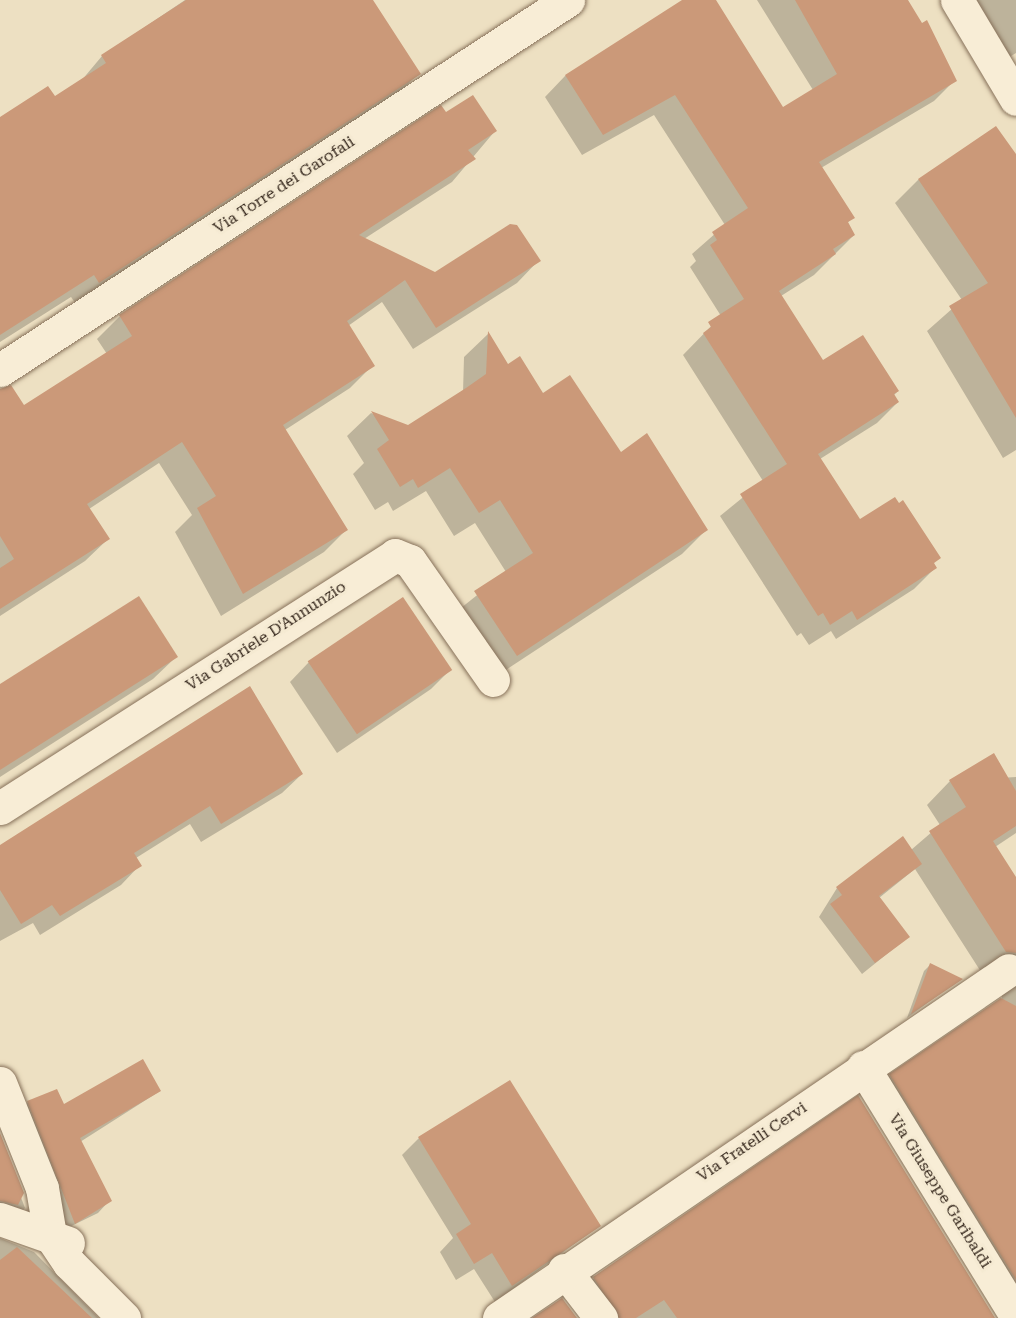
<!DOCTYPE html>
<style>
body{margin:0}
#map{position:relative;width:1016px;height:1318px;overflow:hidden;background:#ede0c2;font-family:"Roboto Serif",serif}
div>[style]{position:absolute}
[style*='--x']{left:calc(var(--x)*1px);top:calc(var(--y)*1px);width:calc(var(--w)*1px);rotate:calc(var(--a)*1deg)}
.shadow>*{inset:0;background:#0003}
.building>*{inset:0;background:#cb9979;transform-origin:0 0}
.roads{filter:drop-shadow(0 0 2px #87715a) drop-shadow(0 0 2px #87715a)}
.minor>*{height:33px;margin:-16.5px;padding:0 16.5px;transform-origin:16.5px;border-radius:16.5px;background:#f8edd6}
span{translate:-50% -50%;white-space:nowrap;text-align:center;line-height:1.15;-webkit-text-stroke:6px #f5ead2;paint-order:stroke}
.street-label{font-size:16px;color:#37291e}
</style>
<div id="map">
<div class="shadow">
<i style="clip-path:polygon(185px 0,371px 0,419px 73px,396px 96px,76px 304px,71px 297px,0 342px,0 119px,54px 98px,81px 81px,102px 56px)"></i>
<i style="clip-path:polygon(684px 0,705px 0,783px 109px,813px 90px,757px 0,907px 0,955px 80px,934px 101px,821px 168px,853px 217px,847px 223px,854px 235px,814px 275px,781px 296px,822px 362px,898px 391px,893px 396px,898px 402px,877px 423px,820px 459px,859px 521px,935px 568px,914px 589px,836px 639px,831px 631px,809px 645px,801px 633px,797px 636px,720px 516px,763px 481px,683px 355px,721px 316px,690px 267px,696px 261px,692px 254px,725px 225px,654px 115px,582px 155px,545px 97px,565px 76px)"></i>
<i style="clip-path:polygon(963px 0,1016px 0,1016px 53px,1001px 62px)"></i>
<i style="clip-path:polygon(446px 115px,495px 131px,452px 182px,364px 239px,435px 274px,539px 260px,517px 283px,413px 349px,382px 302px,348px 326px,373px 365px,350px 388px,285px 430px,346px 530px,324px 552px,221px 616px,175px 532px,192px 515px,159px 463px,89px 509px,108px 539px,85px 561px,0 616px,0 390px,24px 407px,107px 354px,97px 339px,120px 316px)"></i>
<i style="clip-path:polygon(996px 128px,1016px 156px,1016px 450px,1003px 458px,927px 331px,962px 300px,895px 203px,918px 180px)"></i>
<i style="clip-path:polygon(488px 334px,508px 366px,706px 530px,682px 554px,492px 679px,451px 616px,506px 572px,475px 523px,454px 536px,426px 491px,393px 511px,388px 502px,375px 510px,353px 474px,364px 463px,347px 436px,371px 413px,408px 426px,463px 392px,464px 357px)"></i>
<i style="clip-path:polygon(403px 599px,450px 670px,431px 689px,337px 753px,290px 682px,309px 662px)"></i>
<i style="clip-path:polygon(176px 657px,153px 679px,0 777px,0 686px)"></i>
<i style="clip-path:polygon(302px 774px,282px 793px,201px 842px,190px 824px,136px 858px,140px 865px,121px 885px,40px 935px,33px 923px,0 941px,0 846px)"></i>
<i style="clip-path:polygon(1016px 777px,1016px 833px,995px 847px,1016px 880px,1016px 1318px,867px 1099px,890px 1075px,1002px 1000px,1002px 983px,983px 975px,915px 869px,879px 898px,908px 937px,862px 974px,819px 917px,837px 888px,903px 838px,911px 850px,940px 825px,927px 805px,950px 781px)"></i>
<i style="clip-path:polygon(931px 964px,960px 979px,907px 1018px,924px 971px)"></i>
<i style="clip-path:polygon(160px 1091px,80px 1142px,110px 1200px,98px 1213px,55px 1234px,16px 1115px,28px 1102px,63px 1106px)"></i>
<i style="clip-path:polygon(419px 1138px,599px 1226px,495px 1302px,474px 1269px,456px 1280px,440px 1252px,453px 1238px,402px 1155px)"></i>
<i style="clip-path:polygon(0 1141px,25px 1208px,1px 1231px,0 1231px)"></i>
<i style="clip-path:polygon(0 1238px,34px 1252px,99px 1318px,0 1318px)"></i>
<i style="clip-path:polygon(594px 1278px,993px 1318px,582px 1318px,571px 1301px)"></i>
</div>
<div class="building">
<i style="clip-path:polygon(186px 0,373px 0,421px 74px,99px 283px,94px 275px,0 335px,0 117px,48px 86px,55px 96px,106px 63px,101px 55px)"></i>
<i style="clip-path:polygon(682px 0,716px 0,783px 107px,837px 74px,795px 0,908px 0,922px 23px,927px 20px,957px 81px,819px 162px,855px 218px,848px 222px,855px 235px,833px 249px,836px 254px,779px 291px,823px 360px,863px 335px,899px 391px,894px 394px,899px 402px,818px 454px,860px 519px,895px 497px,899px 503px,903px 500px,941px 558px,934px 563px,937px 568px,857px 620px,852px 611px,830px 625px,823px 613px,818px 616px,740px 494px,787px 464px,703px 333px,711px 327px,708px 322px,744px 299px,710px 245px,717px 240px,712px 232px,748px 208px,675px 95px,603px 135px,565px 75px)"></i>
<i style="clip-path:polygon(473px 95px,497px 131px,468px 150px,476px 159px,359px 235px,435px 272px,510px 224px,517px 225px,541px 261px,436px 328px,405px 280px,347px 321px,375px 366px,283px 425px,348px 530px,243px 594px,197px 508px,216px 496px,182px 442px,87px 504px,110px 539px,0 609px,0 568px,14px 559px,0 536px,0 389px,11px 385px,24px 405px,132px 336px,119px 315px,441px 105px,446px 112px)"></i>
<i style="clip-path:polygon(996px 126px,1016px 154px,1016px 418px,949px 306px,988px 283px,918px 179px)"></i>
<i style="clip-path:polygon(488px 331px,508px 364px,520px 356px,543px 393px,570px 375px,621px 452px,647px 433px,708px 530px,517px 656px,474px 591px,533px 553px,500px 500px,479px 513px,450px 468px,418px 488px,413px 479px,400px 487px,377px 449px,389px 440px,371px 411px,408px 425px,466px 388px,486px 374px)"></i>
<i style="clip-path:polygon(139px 596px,178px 657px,0 770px,0 684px)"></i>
<i style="left:403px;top:597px;width:88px;height:115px;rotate:56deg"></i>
<i style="clip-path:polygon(250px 686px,303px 774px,221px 824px,210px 806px,134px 853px,142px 866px,60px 916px,52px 905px,21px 924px,0 890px,0 845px)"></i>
<i style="clip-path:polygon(994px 753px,1016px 791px,1016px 826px,993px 841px,1016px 877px,1016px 953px,1006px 952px,929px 831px,966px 807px,949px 780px)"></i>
<i style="clip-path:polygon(903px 836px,922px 864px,879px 896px,910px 937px,875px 963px,830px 904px,842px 895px,836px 887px)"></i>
<i style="clip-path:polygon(930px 963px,963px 979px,911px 1014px)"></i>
<i style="clip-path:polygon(1001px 998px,1016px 1006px,1016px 1280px,889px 1074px)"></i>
<i style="clip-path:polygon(143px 1059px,161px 1091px,80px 1138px,112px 1201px,75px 1224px,27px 1101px,57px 1089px,64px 1104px)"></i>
<i style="clip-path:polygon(510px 1080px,601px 1226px,512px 1286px,492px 1253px,474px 1264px,456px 1234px,471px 1224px,418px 1137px)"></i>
<i style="clip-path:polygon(858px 1095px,995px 1318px,677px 1318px,664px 1300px,636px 1318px,619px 1318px,593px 1277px)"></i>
<i style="clip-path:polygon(0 1133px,24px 1193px,18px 1205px,0 1201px)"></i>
<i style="clip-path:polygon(17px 1247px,92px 1318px,0 1318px,0 1260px)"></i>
<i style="clip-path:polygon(562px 1298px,577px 1318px,532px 1318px)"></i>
</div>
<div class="roads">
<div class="minor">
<i style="--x:957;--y:0;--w:115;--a:59.2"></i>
<i style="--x:0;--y:370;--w:678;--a:-33.08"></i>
<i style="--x:0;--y:808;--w:469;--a:-32.6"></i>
<i style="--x:395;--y:555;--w:16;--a:22"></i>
<i style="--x:410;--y:561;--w:145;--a:55.1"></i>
<i style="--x:863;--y:1067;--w:292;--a:58.4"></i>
<i style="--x:0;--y:1083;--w:113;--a:68.2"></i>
<i style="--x:42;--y:1188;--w:48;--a:80.3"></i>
<i style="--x:50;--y:1235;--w:34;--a:56"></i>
<i style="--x:69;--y:1263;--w:78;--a:45"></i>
<i style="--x:0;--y:1219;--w:72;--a:19.4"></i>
<i style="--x:564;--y:1270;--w:61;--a:52.4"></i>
<i style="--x:499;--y:1318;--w:617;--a:-34.31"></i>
</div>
</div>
<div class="street-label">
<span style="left:284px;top:185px;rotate:-33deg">Via Torre dei Garofali</span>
<span style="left:266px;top:636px;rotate:-33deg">Via Gabriele D'Annunzio</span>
<span style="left:752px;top:1142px;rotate:-34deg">Via Fratelli Cervi</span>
<span style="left:940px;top:1191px;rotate:58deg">Via Giuseppe Garibaldi</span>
</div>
</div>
